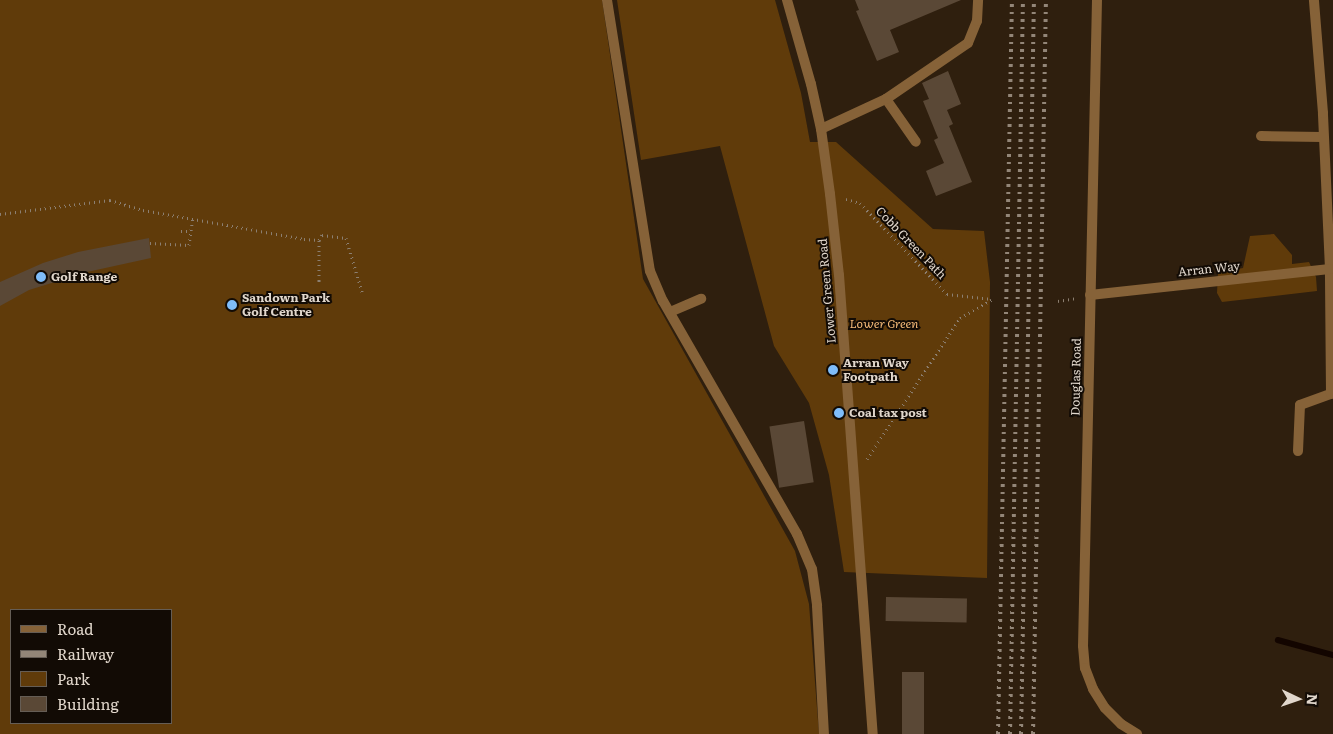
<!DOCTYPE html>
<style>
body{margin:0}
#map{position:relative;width:1333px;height:734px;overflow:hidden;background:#2f1f0e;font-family:Literata,serif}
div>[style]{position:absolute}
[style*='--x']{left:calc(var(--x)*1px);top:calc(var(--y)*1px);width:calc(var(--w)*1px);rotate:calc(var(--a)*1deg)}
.green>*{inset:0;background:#603b0a}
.stream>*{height:5.5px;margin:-2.75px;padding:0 2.75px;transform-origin:2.75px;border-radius:2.75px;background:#130500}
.building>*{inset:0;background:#5a4836;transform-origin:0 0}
.path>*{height:3px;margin-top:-1.5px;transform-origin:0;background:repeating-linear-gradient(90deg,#8c7f71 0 1px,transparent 0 5px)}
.service>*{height:10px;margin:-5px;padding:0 5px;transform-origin:5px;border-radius:5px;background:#866238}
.minor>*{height:10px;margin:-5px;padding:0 5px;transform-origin:5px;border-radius:5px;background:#866238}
.rail>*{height:4px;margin-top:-2px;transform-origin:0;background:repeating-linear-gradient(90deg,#938678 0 2.5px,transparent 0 7.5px)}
.dots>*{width:14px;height:14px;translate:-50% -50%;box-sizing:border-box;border:2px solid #120b05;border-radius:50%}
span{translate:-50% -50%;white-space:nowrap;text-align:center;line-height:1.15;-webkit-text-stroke:4px #120b05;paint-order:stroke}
.street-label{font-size:12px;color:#e1d7cc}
.poi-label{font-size:12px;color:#e1d7cc;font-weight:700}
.left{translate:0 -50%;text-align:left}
.park-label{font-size:12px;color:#f6bb78;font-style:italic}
.legend{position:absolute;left:10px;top:609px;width:162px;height:115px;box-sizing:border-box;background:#120b05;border:1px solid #655d55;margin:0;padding:6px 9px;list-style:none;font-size:15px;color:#e1d7cc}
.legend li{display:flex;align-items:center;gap:10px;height:25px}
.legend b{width:25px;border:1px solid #655d55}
.north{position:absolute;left:1273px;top:674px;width:50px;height:50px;-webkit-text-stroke:4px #120b05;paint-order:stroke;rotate:93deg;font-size:14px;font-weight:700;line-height:20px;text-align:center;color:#e1d7cc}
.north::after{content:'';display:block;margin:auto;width:18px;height:22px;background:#e1d7cc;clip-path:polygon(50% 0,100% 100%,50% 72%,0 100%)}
</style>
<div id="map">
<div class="green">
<i style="clip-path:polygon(evenodd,0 0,602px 0,643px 279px,795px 551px,809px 604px,819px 734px,0 734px,0 0,11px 610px,171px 610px,171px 723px,11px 723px,11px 610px)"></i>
<i style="clip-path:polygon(617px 0,775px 0,801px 93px,810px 142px,836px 142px,933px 229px,984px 231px,990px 282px,987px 578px,844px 572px,829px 475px,809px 403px,774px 346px,720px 146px,641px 160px)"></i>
<i style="clip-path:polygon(1274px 234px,1292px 255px,1292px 264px,1309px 262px,1316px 277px,1317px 291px,1222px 302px,1217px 293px,1218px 273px,1243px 268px,1250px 236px)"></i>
</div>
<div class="stream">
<i style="--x:1278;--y:640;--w:57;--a:15.3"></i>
</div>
<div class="building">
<i style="clip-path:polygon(855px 0,961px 0,890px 30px,899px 52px,877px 61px,856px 11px,859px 10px)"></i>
<i style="clip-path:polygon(948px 71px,961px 104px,947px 110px,953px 124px,949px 126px,972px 182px,936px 196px,926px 171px,944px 163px,934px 140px,938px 138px,923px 101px,929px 99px,922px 83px)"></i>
<i style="clip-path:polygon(149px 238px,151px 258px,87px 272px,29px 290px,0 306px,0 282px,43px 263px,78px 252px)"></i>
<i style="left:804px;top:421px;width:62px;height:35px;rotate:81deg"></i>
<i style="left:886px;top:597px;width:81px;height:24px;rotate:1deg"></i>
<i style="left:902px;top:672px;width:22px;height:62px"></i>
</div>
<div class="path">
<i style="--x:846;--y:199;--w:15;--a:16"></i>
<i style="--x:860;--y:203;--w:126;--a:46.3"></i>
<i style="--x:947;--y:294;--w:45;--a:6.3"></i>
<i style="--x:0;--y:214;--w:111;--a:-7.3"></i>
<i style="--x:110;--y:200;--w:34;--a:17"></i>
<i style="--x:143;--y:210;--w:164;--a:10.2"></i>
<i style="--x:304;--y:239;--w:15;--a:4"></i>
<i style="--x:319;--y:240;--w:6;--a:-59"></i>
<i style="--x:322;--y:235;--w:24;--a:7"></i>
<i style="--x:346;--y:238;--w:59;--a:73.4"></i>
<i style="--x:181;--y:231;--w:10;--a:0"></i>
<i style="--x:319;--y:240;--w:42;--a:90"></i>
<i style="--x:150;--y:243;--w:39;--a:3"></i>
<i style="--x:189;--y:245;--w:27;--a:-82"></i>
<i style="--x:1058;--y:301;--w:20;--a:-9"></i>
<i style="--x:867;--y:459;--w:169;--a:-56.6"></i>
<i style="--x:960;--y:318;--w:38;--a:-30"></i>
</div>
<div class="service">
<i style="--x:607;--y:0;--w:274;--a:81"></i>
<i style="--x:650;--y:271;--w:33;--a:67"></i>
<i style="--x:663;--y:301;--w:269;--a:60.1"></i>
<i style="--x:797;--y:534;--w:38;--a:67"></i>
<i style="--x:812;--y:569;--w:37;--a:82"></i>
<i style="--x:817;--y:606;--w:128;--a:86.9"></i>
<i style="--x:886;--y:99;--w:52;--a:55.1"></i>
<i style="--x:821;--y:129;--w:72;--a:-24.8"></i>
<i style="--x:886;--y:99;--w:99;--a:-34.3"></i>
<i style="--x:968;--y:43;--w:24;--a:-68"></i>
<i style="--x:977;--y:21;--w:21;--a:-87"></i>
<i style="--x:1261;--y:136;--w:61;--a:0.9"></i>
<i style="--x:670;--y:312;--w:34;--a:-23"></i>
<i style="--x:1298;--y:451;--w:46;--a:-87.5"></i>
<i style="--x:1300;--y:405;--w:33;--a:-20"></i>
<i style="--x:1331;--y:394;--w:125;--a:-90.5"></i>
<i style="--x:1330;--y:269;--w:156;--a:-92.6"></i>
<i style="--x:1323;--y:113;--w:113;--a:-94.6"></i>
</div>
<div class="minor">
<i style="--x:787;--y:0;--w:87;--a:74.1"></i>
<i style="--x:811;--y:84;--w:46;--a:77.5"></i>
<i style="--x:821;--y:129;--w:66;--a:82.1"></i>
<i style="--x:830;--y:194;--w:81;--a:83.7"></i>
<i style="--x:839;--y:275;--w:460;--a:85.8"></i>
<i style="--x:1097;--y:0;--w:646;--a:91.24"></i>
<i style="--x:1083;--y:646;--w:22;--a:85"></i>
<i style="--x:1085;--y:668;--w:22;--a:69"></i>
<i style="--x:1093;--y:689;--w:22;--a:58"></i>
<i style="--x:1105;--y:708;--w:23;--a:45"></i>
<i style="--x:1121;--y:724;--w:19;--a:32"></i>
<i style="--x:1090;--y:295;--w:241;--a:-6.2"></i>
</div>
<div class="rail">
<i style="--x:998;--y:734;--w:734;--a:-88.91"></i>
<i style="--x:1010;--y:734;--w:734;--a:-88.99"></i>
<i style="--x:1021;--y:734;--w:734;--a:-88.99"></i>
<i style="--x:1033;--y:734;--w:734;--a:-88.99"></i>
</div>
<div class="dots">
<i style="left:41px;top:277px;background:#7fbdfa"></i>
<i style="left:232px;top:305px;background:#7fbdfa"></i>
<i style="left:833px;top:370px;background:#7fbdfa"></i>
<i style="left:839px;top:413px;background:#7fbdfa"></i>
</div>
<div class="street-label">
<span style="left:911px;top:243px;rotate:46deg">Cobb Green Path</span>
<span style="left:1209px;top:269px;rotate:-6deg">Arran Way</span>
<span style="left:827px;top:291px;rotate:-95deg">Lower Green Road</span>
<span style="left:1076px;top:377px;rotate:-89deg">Douglas Road</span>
</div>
<div class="poi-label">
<span class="left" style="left:51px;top:277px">Golf Range</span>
<span class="left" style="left:242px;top:305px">Sandown Park<br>Golf Centre</span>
<span class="left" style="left:843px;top:370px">Arran Way<br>Footpath</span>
<span class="left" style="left:849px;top:413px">Coal tax post</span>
</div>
<div class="park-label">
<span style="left:884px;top:324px">Lower Green</span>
</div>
<ul class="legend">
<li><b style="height:6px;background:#866238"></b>Road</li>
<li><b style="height:6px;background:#938678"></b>Railway</li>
<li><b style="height:14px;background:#603b0a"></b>Park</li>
<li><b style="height:14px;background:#5a4836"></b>Building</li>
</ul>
<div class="north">N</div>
</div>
